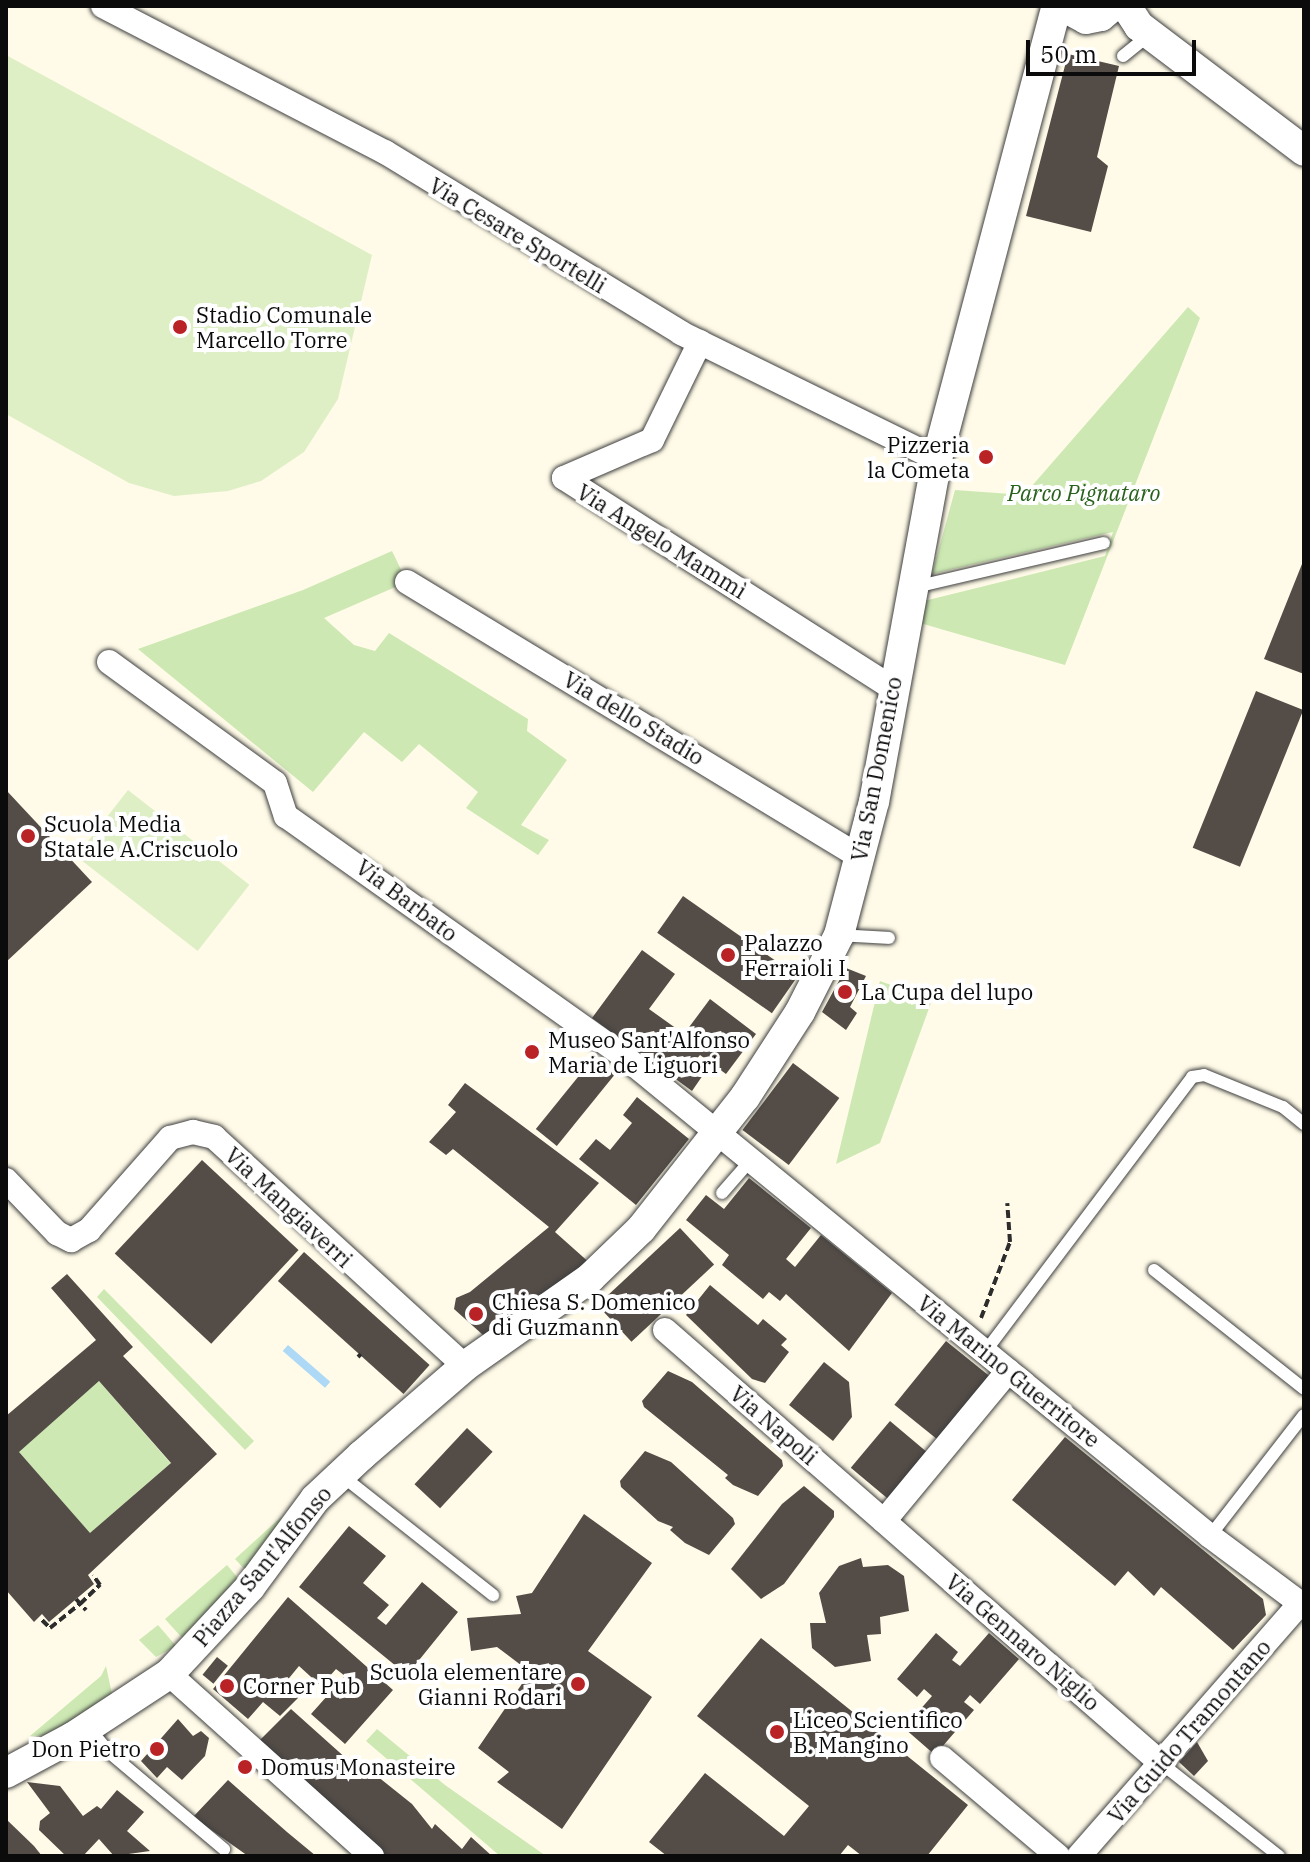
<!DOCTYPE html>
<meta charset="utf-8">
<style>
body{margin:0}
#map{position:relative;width:1310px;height:1862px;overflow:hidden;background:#fffbe8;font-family:"IBM Plex Serif",serif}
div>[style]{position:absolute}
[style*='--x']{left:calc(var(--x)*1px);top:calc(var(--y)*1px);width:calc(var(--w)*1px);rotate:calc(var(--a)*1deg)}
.green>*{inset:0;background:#cde8b3;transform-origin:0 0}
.pitch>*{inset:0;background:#dfefc5;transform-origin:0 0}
.water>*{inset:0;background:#add8f6;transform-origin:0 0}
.building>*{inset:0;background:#534c47;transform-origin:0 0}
.path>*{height:4px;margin-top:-2px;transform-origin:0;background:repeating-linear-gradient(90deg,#2d2d2d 0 8px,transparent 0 12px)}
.roads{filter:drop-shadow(0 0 2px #3e3e3e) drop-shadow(0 0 2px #3e3e3e)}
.service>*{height:12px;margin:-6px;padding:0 6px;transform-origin:6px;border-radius:6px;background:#fff}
.minor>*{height:24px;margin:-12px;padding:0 12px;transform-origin:12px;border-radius:12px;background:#fff}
.tertiary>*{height:30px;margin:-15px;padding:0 15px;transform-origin:15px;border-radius:15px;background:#fff}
.dots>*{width:22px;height:22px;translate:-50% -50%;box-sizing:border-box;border:4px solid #fff;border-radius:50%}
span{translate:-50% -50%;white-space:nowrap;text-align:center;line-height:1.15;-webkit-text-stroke:8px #fff;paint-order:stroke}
.street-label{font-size:22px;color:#0b0b0b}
.poi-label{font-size:22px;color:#0b0b0b}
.left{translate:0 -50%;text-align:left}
.right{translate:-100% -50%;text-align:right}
.park-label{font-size:22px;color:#28611c;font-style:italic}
.frame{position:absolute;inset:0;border:8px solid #0b0b0b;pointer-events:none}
.scale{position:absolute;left:1026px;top:40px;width:170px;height:36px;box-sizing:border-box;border:4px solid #0b0b0b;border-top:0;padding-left:10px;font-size:24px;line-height:28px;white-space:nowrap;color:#0b0b0b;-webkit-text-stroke:6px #fff;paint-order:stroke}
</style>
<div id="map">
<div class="green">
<i style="clip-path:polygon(1188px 307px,1200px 318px,1065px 665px,920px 623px,924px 601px,1105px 556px,1113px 532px,932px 574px,955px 490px,1024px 495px)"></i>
<i style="clip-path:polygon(392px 551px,407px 582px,324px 618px,354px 645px,375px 651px,389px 633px,528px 719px,527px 731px,567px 760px,521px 825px,549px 840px,538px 855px,466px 808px,478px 792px,419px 744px,402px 762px,364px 732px,313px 792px,138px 649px,303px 590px)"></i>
<i style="clip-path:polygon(880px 981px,932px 1000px,880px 1143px,836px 1164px)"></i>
<i style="clip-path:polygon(104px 1289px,254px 1441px,245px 1450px,97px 1297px)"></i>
<i style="left:99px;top:1381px;width:109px;height:107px;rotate:49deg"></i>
<i style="clip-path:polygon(281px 1517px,280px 1527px,250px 1575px,235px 1559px)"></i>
<i style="clip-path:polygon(227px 1565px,242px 1583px,184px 1640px,165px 1619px)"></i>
<i style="clip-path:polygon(158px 1625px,176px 1646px,156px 1657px,139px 1640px)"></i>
<i style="clip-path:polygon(106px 1666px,112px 1694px,54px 1735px,30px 1736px,101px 1676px)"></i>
<i style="clip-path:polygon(377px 1729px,445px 1785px,546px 1856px,500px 1856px,366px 1741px)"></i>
</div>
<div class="pitch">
<i style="clip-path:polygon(6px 55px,372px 255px,338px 399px,304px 452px,261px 481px,228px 491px,174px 496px,129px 483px,6px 414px)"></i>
<i style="left:128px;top:790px;width:154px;height:84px;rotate:38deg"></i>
</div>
<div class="water">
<i style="left:288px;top:1345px;width:56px;height:8px;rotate:41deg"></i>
</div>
<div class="building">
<i style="clip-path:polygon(1068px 54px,1119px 66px,1097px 157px,1108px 166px,1091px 232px,1026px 216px)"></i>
<i style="clip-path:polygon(1304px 559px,1304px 674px,1264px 659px)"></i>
<i style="left:1256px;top:691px;width:51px;height:169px;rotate:22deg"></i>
<i style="clip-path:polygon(6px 790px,92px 882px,6px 962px)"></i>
<i style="left:683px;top:896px;width:140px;height:45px;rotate:35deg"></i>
<i style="clip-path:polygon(642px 950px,675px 974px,649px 1009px,684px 1034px,710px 999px,756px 1034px,726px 1074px,700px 1055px,691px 1066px,703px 1075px,692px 1091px,592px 1018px)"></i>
<i style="clip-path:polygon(846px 968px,866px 976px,850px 1007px,857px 1013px,846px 1030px,822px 1012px)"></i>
<i style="left:595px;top:1056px;width:27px;height:94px;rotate:39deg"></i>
<i style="left:793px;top:1063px;width:58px;height:84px;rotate:37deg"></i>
<i style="clip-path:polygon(465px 1083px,599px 1183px,555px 1232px,592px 1265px,483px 1335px,454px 1309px,456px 1298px,470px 1292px,549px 1227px,453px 1149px,446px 1155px,429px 1142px,456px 1112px,448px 1105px)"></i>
<i style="clip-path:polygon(637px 1097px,689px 1139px,636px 1205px,579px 1159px,596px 1139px,610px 1150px,632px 1123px,623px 1115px)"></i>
<i style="left:202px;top:1160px;width:132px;height:128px;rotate:43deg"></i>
<i style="clip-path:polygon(749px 1178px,811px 1228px,786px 1259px,795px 1267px,821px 1235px,892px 1293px,849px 1351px,786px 1294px,780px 1301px,769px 1292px,763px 1299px,722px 1265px,729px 1255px,686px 1220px,706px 1195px,724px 1209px)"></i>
<i style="left:680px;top:1228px;width:50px;height:113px;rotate:47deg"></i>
<i style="left:304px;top:1252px;width:169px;height:39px;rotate:42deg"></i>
<i style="clip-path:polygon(evenodd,67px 1274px,133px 1347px,123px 1356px,217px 1454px,88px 1575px,94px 1584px,49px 1622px,42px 1614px,34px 1622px,6px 1590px,6px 1416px,96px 1340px,51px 1288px,67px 1274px,99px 1381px,171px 1463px,90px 1533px,19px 1452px,99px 1381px)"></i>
<i style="clip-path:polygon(710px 1285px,758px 1325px,763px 1319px,787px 1339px,781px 1345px,789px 1352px,765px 1383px,752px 1379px,686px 1315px)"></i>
<i style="left:946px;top:1341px;width:57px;height:82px;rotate:39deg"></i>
<i style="clip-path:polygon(824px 1362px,849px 1382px,852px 1417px,833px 1441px,789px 1405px)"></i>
<i style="clip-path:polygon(668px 1371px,692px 1382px,782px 1460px,783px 1466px,758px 1496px,733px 1485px,725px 1478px,728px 1475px,644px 1407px,642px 1401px)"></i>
<i style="left:890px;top:1421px;width:50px;height:61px;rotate:40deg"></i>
<i style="left:467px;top:1428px;width:35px;height:77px;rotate:43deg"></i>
<i style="clip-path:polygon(1065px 1437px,1263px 1599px,1266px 1615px,1233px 1650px,1161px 1587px,1154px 1596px,1128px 1571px,1115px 1586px,1012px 1500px)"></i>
<i style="clip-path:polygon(645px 1451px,671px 1462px,733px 1518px,735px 1524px,709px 1555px,685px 1543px,670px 1530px,673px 1527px,658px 1521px,621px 1487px,620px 1481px)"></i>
<i style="clip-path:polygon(804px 1486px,834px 1511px,834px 1517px,784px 1584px,761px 1599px,731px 1569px,782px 1504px)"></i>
<i style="clip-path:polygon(584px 1514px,652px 1563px,588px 1651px,652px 1697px,562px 1829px,497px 1782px,509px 1772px,478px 1748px,530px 1672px,497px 1647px,471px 1651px,467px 1618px,521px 1614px,516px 1596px,532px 1593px)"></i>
<i style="clip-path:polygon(349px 1526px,386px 1556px,363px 1583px,389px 1605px,377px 1618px,386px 1625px,422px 1582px,458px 1612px,407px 1675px,299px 1587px)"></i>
<i style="clip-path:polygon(861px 1558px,863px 1567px,888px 1565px,904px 1576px,909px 1611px,880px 1617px,881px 1634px,867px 1635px,871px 1661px,835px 1667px,812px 1648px,810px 1623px,826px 1623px,819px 1593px,839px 1566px)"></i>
<i style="clip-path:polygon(288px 1597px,393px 1690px,345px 1744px,311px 1714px,345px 1676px,336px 1669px,321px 1686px,299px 1666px,285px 1683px,300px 1696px,280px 1716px,263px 1702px,248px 1719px,213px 1689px)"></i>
<i style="clip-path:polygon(936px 1633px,958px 1652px,952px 1660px,960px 1666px,989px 1633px,1019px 1659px,980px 1704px,970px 1695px,964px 1702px,974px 1710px,935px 1755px,904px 1728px,932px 1696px,924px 1689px,917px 1697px,897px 1679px)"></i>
<i style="clip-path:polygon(761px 1638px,968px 1805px,927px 1856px,862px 1856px,848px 1845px,839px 1856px,667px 1856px,649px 1842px,705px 1773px,784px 1836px,809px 1806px,697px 1716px)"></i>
<i style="left:217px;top:1657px;width:14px;height:23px;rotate:39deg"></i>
<i style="clip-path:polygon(291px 1709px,358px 1769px,362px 1764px,412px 1804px,432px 1829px,435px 1824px,462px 1849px,471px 1837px,492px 1856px,384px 1856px,257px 1743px)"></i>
<i style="clip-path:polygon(178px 1719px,193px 1736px,201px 1731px,209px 1738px,205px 1756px,182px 1780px,167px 1767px,157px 1778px,141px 1761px)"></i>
<i style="clip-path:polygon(1197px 1742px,1208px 1761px,1194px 1776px,1179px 1762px)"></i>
<i style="clip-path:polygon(228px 1780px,287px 1832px,316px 1856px,248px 1856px,193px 1817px)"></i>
<i style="clip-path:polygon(27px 1782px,60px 1786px,83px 1816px,97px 1806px,101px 1809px,117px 1790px,144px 1812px,127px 1831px,150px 1851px,114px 1856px,99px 1839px,83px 1856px,66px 1856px,39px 1830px,40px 1821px,50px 1813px)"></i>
<i style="clip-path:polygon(6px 1819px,34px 1846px,42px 1856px,6px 1856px)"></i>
</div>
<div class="path">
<i style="--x:981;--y:1318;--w:81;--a:-69.1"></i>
<i style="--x:1010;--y:1242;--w:39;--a:-94"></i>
<i style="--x:358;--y:1357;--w:4;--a:-45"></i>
<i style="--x:76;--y:1599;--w:15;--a:48"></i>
<i style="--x:42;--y:1620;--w:11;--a:45"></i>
<i style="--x:50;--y:1628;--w:38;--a:-39"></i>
<i style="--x:80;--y:1604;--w:28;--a:-44"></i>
<i style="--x:100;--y:1585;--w:12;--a:-125"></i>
</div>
<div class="roads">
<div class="service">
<i style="--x:1123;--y:56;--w:35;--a:-39"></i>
<i style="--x:915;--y:587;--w:194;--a:-13.1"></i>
<i style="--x:839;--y:935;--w:50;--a:3.4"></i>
<i style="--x:722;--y:1193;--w:43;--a:-48.8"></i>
<i style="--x:1154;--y:1270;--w:191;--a:38.4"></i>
<i style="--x:985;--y:1352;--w:344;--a:-53"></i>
<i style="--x:1192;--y:1077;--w:12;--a:-9"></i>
<i style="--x:1204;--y:1075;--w:85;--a:22.1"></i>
<i style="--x:1283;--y:1107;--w:27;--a:39"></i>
<i style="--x:341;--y:1475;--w:194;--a:38.3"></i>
<i style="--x:1210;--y:1536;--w:153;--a:-52.2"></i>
<i style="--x:88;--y:1727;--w:35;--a:50"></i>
<i style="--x:111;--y:1754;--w:148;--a:40.1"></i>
<i style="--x:1162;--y:1764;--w:149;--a:38.2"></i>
</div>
<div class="minor">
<i style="--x:103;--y:6;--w:318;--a:27.4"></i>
<i style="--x:385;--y:152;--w:347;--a:31.4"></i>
<i style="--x:681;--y:333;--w:285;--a:26.2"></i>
<i style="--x:564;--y:478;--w:390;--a:32.6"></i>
<i style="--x:564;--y:478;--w:96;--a:-23.4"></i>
<i style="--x:652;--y:440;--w:109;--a:-63.9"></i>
<i style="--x:407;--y:582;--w:530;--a:31.26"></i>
<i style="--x:109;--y:662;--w:205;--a:36.1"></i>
<i style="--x:275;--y:783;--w:35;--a:72"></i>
<i style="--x:286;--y:816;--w:417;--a:35.4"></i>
<i style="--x:626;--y:1058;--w:755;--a:39.3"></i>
<i style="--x:1210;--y:1536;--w:117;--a:36.7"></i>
<i style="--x:6;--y:1180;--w:74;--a:46.1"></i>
<i style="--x:57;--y:1233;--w:16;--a:27"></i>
<i style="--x:71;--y:1240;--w:21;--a:-29"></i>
<i style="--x:89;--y:1230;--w:123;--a:-48.6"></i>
<i style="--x:170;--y:1138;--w:24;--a:-15"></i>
<i style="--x:193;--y:1132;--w:22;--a:13"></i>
<i style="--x:214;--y:1137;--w:340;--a:42.4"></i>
<i style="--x:665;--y:1330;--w:660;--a:41.13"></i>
<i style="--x:884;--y:1521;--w:195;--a:-50.4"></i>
<i style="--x:169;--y:1674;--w:273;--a:41.9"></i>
<i style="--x:942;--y:1758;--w:152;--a:40.2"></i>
<i style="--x:1079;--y:1856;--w:332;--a:-48.8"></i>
</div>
<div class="tertiary">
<i style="--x:1062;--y:6;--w:27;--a:28"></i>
<i style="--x:1086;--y:19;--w:15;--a:-11"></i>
<i style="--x:1101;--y:16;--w:16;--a:-40"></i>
<i style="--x:1126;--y:6;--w:24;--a:57"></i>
<i style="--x:1139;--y:26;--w:207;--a:37.1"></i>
<i style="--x:6;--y:1773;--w:76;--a:-28.2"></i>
<i style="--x:73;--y:1737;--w:115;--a:-33.3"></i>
<i style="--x:169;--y:1674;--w:119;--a:-47"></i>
<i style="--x:250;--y:1587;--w:109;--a:-53.5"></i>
<i style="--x:315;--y:1499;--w:64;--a:-43.1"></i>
<i style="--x:362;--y:1455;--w:136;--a:-40.8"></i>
<i style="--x:465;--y:1366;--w:153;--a:-35.1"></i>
<i style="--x:590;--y:1278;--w:71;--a:-43.9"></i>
<i style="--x:641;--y:1229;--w:168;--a:-51.8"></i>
<i style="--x:745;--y:1097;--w:101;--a:-57.1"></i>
<i style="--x:800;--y:1012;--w:86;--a:-63.1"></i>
<i style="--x:839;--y:935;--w:138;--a:-75.3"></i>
<i style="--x:874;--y:802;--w:349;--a:-79.6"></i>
<i style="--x:937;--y:459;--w:469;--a:-75.2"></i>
</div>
</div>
<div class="dots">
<i style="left:180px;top:327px;background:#ba2326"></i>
<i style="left:986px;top:457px;background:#ba2326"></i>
<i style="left:28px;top:836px;background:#ba2326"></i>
<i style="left:728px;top:955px;background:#ba2326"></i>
<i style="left:845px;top:992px;background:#ba2326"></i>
<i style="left:532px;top:1052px;background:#ba2326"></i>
<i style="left:476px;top:1314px;background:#ba2326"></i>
<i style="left:578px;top:1684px;background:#ba2326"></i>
<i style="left:227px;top:1686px;background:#ba2326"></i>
<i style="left:777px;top:1732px;background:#ba2326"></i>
<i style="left:157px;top:1749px;background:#ba2326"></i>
<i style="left:245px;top:1767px;background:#ba2326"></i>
</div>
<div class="street-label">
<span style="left:518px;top:235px;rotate:31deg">Via Cesare Sportelli</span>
<span style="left:662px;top:541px;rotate:32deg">Via Angelo Mammì</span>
<span style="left:634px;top:718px;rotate:31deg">Via dello Stadio</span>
<span style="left:876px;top:769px;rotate:-79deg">Via San Domenico</span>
<span style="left:407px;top:900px;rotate:37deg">Via Barbato</span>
<span style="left:289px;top:1207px;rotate:43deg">Via Mangiaverri</span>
<span style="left:1009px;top:1371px;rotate:39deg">Via Marino Guerritore</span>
<span style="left:774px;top:1425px;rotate:41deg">Via Napoli</span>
<span style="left:262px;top:1566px;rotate:-50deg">Piazza Sant'Alfonso</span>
<span style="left:1023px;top:1642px;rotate:41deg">Via Gennaro Niglio</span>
<span style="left:1189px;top:1731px;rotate:-49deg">Via Guido Tramontano</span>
</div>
<div class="poi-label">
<span class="left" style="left:196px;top:327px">Stadio Comunale<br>Marcello Torre</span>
<span class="right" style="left:970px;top:457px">Pizzeria<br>la Cometa</span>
<span class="left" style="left:44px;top:836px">Scuola Media<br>Statale A.Criscuolo</span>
<span class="left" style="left:744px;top:955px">Palazzo<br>Ferraioli I</span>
<span class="left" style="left:861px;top:992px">La Cupa del lupo</span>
<span class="left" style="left:548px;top:1052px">Museo Sant'Alfonso<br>Maria de Liguori</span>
<span class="left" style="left:492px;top:1314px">Chiesa S. Domenico<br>di Guzmann</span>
<span class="right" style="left:562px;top:1684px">Scuola elementare<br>Gianni Rodari</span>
<span class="left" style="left:243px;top:1686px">Corner Pub</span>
<span class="left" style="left:793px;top:1732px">Liceo Scientifico<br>B. Mangino</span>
<span class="right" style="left:141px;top:1749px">Don Pietro</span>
<span class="left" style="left:261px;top:1767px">Domus Monasteire</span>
</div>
<div class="park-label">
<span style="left:1084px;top:493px">Parco Pignataro</span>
</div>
<div class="frame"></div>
<div class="scale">50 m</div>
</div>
